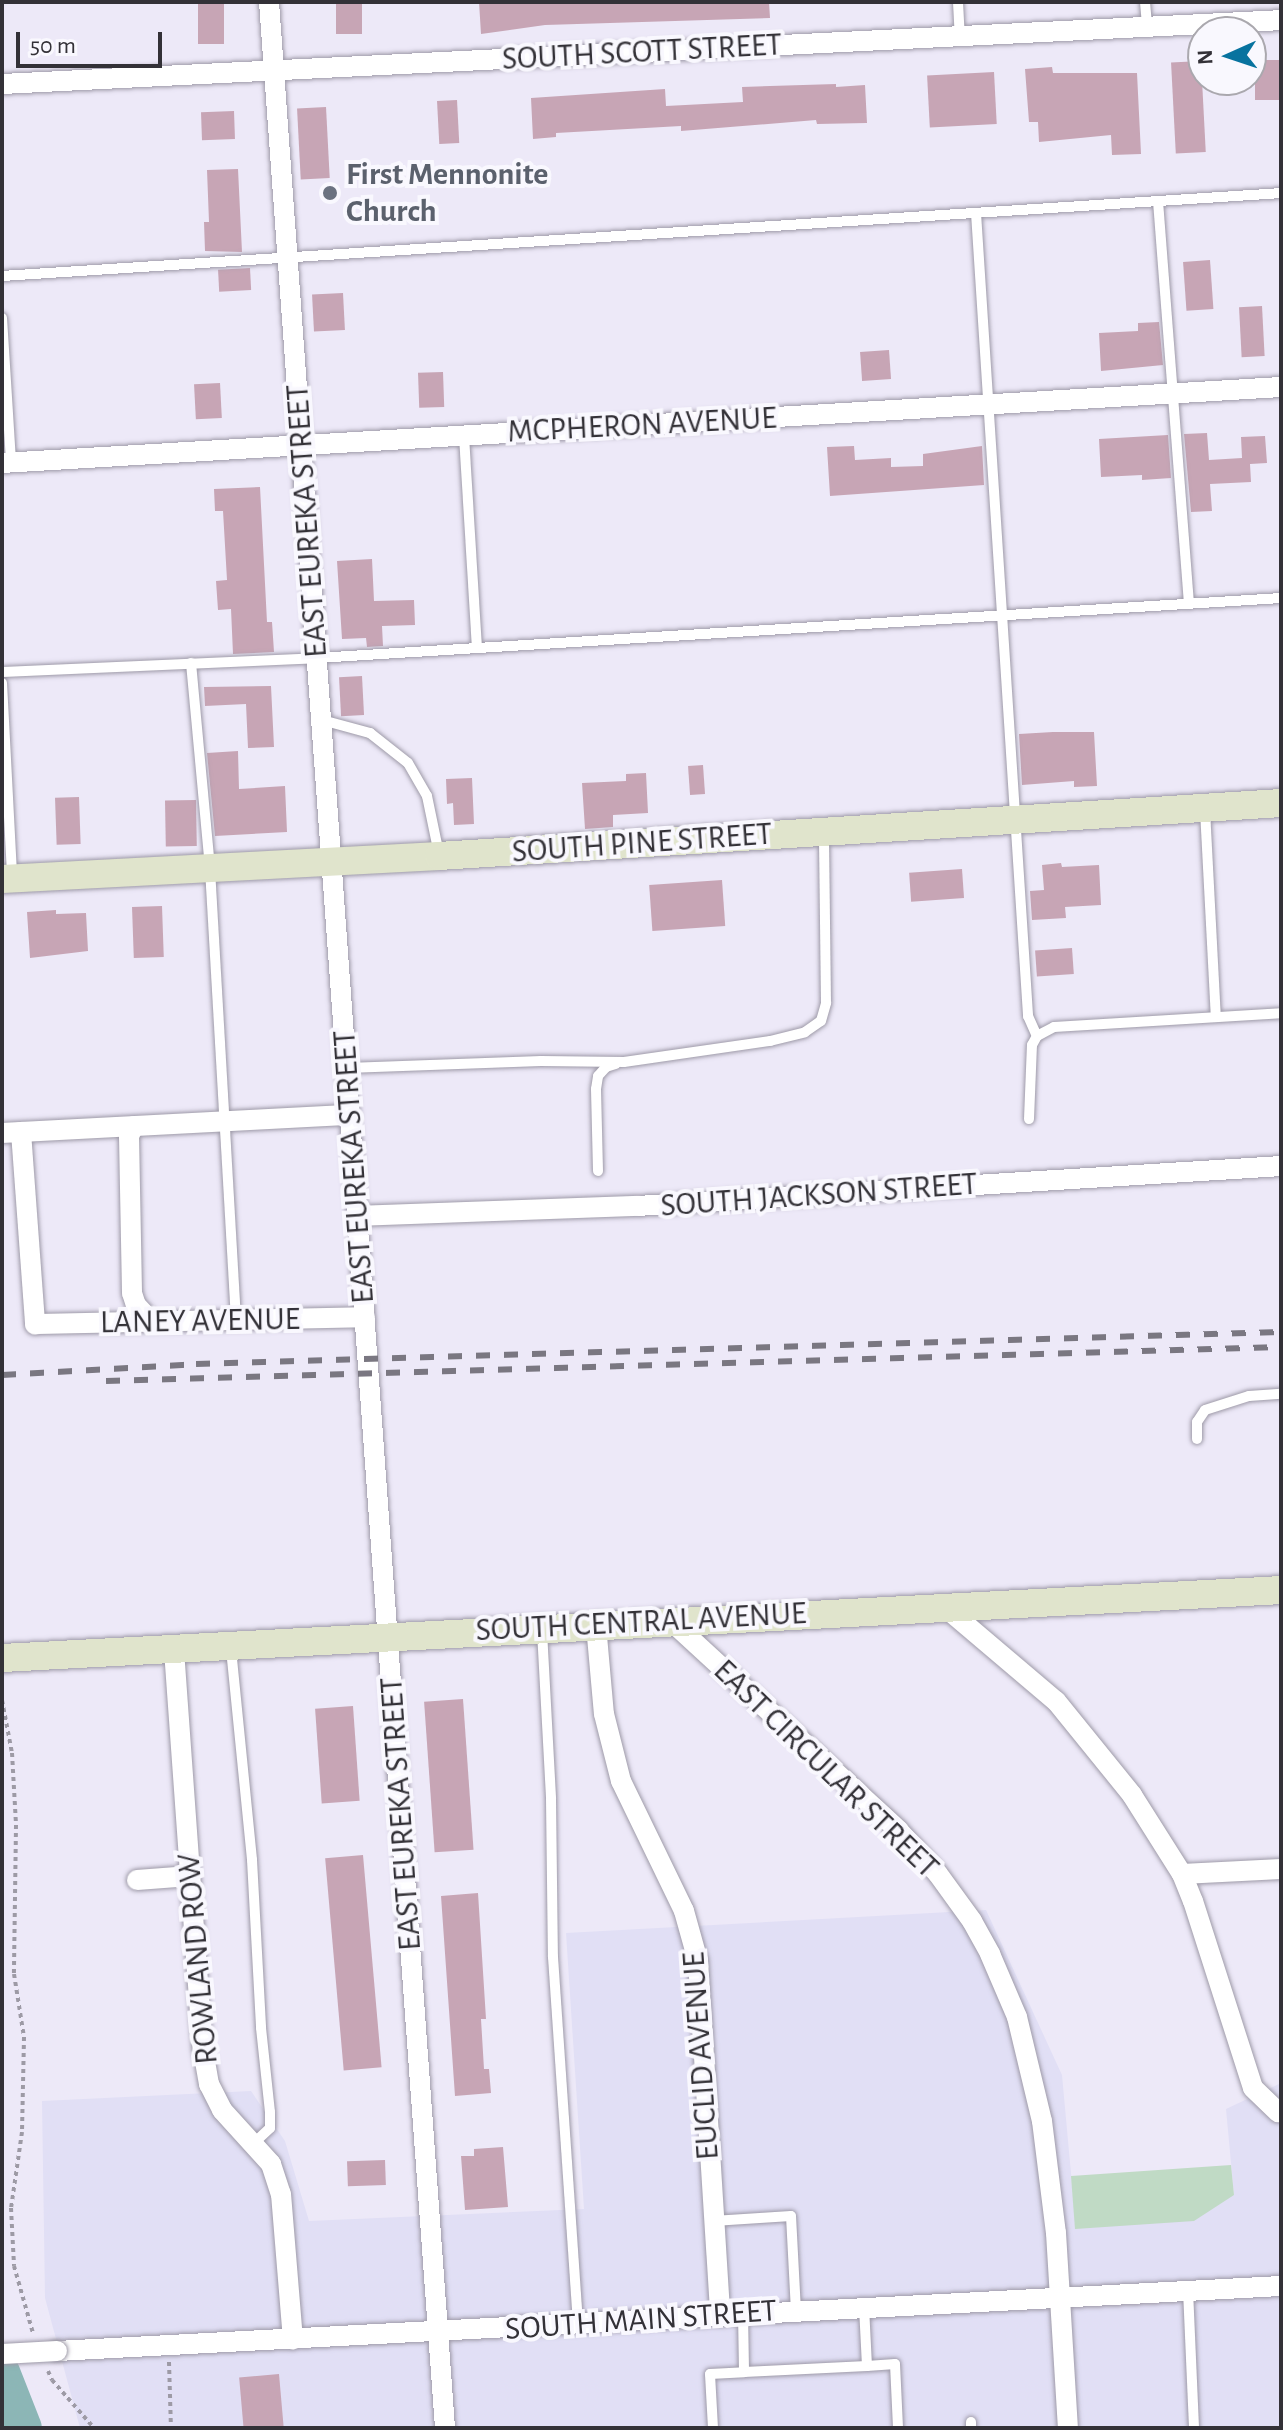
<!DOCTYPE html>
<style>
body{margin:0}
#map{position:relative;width:1283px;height:2430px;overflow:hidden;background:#ede9f8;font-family:"Alegreya Sans",sans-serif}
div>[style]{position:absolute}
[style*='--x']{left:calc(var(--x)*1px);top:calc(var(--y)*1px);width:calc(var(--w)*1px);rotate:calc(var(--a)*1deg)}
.commercial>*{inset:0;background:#e1dff5}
.green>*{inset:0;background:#c0dac5}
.river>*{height:36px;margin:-18px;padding:0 18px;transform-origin:18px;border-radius:18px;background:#8cb6b6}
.building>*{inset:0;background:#c7a5b5;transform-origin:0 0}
.path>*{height:4px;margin-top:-2px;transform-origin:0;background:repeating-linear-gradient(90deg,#9d9aa5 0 4px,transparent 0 8px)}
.roads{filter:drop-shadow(0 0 2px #9e9aa8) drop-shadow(0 0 2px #9e9aa8)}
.lane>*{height:10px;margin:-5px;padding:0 5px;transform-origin:5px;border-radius:5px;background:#fff}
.street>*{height:20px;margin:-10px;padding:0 10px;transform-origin:10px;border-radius:10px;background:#fff}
.secondary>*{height:28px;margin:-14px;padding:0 14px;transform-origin:14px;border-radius:14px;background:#e0e4cc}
.rail>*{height:6px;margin-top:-3px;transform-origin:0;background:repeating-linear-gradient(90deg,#7a7781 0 14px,transparent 0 28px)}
.bridges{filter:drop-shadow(0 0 2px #9e9aa8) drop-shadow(0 0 2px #9e9aa8)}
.street-bridge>*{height:20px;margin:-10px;padding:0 10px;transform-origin:10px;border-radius:10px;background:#fff}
.dots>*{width:22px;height:22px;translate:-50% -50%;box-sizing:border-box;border:4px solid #f9f8fe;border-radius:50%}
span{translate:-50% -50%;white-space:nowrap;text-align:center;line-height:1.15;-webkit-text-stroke:8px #f9f8fe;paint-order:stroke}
.street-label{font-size:32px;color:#333137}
.worship-label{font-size:32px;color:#5b616d;font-weight:700}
.left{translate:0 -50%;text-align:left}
.frame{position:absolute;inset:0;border:4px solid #333137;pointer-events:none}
.north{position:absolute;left:1187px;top:16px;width:80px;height:80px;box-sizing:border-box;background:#f9f8fe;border:2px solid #aaa8ae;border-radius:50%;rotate:267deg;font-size:22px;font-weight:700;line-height:32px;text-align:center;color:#333137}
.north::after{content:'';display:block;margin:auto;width:28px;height:36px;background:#08739f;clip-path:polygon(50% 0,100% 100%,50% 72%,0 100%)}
.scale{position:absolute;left:16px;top:32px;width:146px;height:36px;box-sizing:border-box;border:4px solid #333137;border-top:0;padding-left:10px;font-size:24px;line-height:28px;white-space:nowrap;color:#333137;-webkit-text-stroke:6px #f9f8fe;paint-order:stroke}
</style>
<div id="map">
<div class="commercial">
<i style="clip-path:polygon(986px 1910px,1062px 2075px,1076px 2228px,1234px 2195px,1226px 2109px,1281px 2083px,1281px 2428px,80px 2428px,45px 2298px,42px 2101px,251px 2091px,285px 2141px,309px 2221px,584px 2209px,566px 1933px)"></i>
<i style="clip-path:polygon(2px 2372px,24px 2428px,2px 2428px)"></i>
</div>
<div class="green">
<i style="clip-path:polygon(1231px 2165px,1234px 2195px,1194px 2221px,1075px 2229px,1071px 2176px)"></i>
</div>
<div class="river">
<i style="--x:2;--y:2372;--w:60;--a:68.6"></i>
</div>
<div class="building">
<i style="left:198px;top:2px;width:26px;height:42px"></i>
<i style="left:336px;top:2px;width:26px;height:32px"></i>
<i style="clip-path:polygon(479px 2px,769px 2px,770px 18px,545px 25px,481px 34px)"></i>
<i style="left:1281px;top:60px;width:40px;height:26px;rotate:90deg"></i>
<i style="left:1201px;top:61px;width:91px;height:30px;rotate:87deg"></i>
<i style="clip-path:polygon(1052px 67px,1053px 73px,1137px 73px,1141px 154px,1112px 155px,1111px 135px,1039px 142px,1038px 122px,1029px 122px,1025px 69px)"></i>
<i style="left:994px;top:72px;width:52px;height:67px;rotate:87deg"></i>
<i style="clip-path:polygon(836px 84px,836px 87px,865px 85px,867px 123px,817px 124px,816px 120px,681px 131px,681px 126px,556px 133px,556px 137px,533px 139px,531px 98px,665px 89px,666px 106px,743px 102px,742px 87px)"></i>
<i style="left:457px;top:100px;width:43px;height:20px;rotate:87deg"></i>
<i style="left:326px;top:107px;width:71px;height:29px;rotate:87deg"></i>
<i style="left:234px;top:111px;width:28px;height:33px;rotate:88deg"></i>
<i style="clip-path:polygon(238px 169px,242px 252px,205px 251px,204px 222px,209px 222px,207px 170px)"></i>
<i style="left:1210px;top:260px;width:49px;height:27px;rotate:86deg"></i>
<i style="left:250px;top:268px;width:22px;height:32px;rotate:87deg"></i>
<i style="left:343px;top:293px;width:37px;height:31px;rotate:87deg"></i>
<i style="left:1262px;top:306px;width:50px;height:23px;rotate:87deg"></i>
<i style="clip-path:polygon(1159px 322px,1163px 365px,1101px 371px,1099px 333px,1138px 331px,1138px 323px)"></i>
<i style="left:889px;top:350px;width:29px;height:29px;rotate:86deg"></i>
<i style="left:443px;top:372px;width:35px;height:25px;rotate:88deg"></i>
<i style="left:220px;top:383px;width:35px;height:26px;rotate:87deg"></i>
<i style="clip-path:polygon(1207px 433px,1209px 460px,1242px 458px,1241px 437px,1265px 436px,1267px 463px,1250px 464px,1251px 482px,1210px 484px,1212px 511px,1191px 512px,1184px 434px)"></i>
<i style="clip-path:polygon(1168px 435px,1171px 478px,1142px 480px,1142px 475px,1101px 477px,1099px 439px)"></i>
<i style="clip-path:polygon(854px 446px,855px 460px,891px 458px,891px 467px,923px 466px,923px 454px,982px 446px,984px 485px,830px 496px,827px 447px)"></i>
<i style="clip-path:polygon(260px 487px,267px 622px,272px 622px,274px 652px,233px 654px,231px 609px,218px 610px,216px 581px,227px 580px,223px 511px,215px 511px,214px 489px)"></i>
<i style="clip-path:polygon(372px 559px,374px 601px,414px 600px,415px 625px,382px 626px,383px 646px,367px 647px,366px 638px,342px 639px,337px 561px)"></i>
<i style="left:362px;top:676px;width:39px;height:23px;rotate:87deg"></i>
<i style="clip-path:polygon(271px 686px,274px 747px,248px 748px,246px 704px,205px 706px,204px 687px)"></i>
<i style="clip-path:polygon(1053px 732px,1094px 732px,1097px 786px,1074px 787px,1074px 781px,1022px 785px,1019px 734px)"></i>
<i style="clip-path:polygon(238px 751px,239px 789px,285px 786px,287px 832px,215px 836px,207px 753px)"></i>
<i style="left:703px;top:765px;width:29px;height:15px;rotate:86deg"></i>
<i style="clip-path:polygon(646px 773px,648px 813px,613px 815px,613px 827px,585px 829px,582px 783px,626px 781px,626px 774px)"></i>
<i style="clip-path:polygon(472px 778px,474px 824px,454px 825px,453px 803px,447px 804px,446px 779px)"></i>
<i style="left:79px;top:797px;width:47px;height:24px;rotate:88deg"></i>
<i style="left:196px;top:800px;width:46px;height:31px;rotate:89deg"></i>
<i style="clip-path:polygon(1061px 863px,1062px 867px,1099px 865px,1101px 905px,1065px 907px,1066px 918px,1032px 920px,1030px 891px,1044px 890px,1042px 865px)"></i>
<i style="left:962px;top:869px;width:29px;height:53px;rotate:86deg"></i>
<i style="left:722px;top:880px;width:46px;height:73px;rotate:86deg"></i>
<i style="left:162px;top:906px;width:51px;height:30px;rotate:88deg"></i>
<i style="clip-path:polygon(56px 910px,56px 914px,86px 913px,88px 951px,30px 958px,27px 912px)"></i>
<i style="left:1072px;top:948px;width:26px;height:37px;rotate:86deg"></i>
<i style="left:463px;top:1699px;width:151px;height:39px;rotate:86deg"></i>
<i style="left:353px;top:1706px;width:95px;height:38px;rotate:86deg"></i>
<i style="left:363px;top:1855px;width:213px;height:38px;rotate:85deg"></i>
<i style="clip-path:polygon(478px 1893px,486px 2019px,481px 2019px,484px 2069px,489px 2069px,491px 2093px,455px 2096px,441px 1896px)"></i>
<i style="clip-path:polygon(503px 2147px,508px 2207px,465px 2210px,461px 2156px,474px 2156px,474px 2149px)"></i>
<i style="left:385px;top:2160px;width:25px;height:38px;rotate:88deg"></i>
<i style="left:279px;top:2374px;width:54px;height:40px;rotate:85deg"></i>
</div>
<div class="path">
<i style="--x:2;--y:1700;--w:54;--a:79.3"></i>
<i style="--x:12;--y:1753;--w:72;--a:86.8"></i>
<i style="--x:16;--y:1825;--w:149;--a:90.8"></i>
<i style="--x:14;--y:1974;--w:64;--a:81"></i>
<i style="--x:24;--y:2037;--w:95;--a:91.2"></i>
<i style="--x:22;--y:2132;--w:77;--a:98.2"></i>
<i style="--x:11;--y:2208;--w:58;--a:87"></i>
<i style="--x:14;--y:2266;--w:70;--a:74.2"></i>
<i style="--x:169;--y:2362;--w:66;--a:88.3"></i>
<i style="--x:48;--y:2371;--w:10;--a:66"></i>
<i style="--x:52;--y:2380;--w:64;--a:48.8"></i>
</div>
<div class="roads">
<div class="lane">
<i style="--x:958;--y:2;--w:34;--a:87"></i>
<i style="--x:1145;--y:2;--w:25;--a:85"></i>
<i style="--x:1158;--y:201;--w:403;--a:85.6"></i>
<i style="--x:976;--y:213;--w:805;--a:86.29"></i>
<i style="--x:1028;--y:1016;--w:22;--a:66"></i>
<i style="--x:2;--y:276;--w:1282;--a:-3.71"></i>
<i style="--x:2;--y:318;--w:145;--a:86.4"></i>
<i style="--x:464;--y:436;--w:212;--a:86.5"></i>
<i style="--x:191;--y:663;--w:207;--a:84.7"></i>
<i style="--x:210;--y:869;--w:452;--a:86.7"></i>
<i style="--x:2;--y:672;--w:315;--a:-2.5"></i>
<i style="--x:317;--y:658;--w:966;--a:-3.56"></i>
<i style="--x:2;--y:683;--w:193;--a:87"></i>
<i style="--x:322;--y:720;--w:50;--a:15.2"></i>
<i style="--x:370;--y:733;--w:48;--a:38.3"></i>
<i style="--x:408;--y:763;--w:38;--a:60"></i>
<i style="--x:427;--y:796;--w:59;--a:78.3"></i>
<i style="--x:1205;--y:810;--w:207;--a:87"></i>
<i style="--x:347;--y:1068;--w:194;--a:-2.1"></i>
<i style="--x:541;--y:1061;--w:83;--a:0.7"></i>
<i style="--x:624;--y:1062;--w:148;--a:-8.2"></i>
<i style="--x:770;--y:1041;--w:36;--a:-14"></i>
<i style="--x:805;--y:1032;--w:19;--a:-35"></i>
<i style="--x:821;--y:1021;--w:19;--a:-74"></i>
<i style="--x:826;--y:1003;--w:171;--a:-90.7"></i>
<i style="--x:1029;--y:1119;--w:74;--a:-87.7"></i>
<i style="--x:1032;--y:1045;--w:10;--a:-61"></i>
<i style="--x:1037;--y:1036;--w:19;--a:-28"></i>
<i style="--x:1054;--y:1027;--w:227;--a:-3.5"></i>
<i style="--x:598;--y:1171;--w:82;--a:-91.4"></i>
<i style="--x:596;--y:1089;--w:13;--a:-81"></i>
<i style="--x:598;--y:1076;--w:12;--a:-48"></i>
<i style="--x:606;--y:1067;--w:10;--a:-17"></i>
<i style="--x:1197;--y:1439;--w:17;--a:-90"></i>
<i style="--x:1197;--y:1422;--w:14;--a:-56"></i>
<i style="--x:1205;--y:1410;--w:46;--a:-17.7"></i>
<i style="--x:1249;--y:1396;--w:32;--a:-4"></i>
<i style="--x:542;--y:1631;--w:168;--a:86.9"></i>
<i style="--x:551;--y:1799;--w:158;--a:89.3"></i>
<i style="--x:553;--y:1957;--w:367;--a:86.1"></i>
<i style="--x:231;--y:1649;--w:212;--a:84.3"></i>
<i style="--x:252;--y:1860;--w:168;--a:86.9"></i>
<i style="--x:261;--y:2028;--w:84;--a:83.9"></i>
<i style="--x:270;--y:2112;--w:16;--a:90"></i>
<i style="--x:270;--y:2128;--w:21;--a:137"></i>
<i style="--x:713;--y:2221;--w:78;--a:-3.7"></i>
<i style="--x:791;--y:2216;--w:94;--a:87"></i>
<i style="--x:1188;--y:2290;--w:138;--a:87.5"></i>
<i style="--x:743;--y:2313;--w:59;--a:89"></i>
<i style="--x:744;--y:2372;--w:123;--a:-2.8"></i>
<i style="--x:867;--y:2366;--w:60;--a:-92.9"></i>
<i style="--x:867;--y:2366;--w:28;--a:-4"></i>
<i style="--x:895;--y:2364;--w:64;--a:87.3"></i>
<i style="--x:971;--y:2422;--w:6;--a:90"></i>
<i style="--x:713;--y:2428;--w:54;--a:-93.2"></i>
<i style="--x:710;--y:2374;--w:34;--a:-3"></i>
</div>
<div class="street">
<i style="--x:269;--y:2;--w:2432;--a:85.85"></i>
<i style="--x:2;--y:84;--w:1281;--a:-2.86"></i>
<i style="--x:2;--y:463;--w:1281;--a:-3.4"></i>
<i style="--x:134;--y:1126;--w:11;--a:117"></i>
<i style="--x:129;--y:1136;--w:157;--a:88.9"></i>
<i style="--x:132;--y:1293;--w:13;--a:72"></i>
<i style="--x:136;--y:1305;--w:23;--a:47"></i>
<i style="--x:21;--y:1132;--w:193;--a:85.8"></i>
<i style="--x:35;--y:1324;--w:330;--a:-1.2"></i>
<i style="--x:2;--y:1133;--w:348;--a:-3"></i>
<i style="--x:358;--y:1216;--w:279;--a:-2.1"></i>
<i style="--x:637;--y:1206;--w:645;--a:-3.55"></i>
<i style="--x:945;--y:1607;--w:145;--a:40.3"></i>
<i style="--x:1056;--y:1701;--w:121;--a:51"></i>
<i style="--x:1132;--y:1795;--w:93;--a:57.7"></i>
<i style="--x:1182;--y:1874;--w:29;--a:68"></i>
<i style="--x:1193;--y:1901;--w:196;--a:72.2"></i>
<i style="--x:1253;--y:2088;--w:35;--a:44"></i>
<i style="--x:671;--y:1621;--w:309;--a:42.6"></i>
<i style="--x:898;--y:1830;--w:59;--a:47.7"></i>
<i style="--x:938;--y:1874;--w:58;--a:54.1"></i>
<i style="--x:972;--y:1921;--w:38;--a:61"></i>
<i style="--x:990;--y:1954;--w:69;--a:66.8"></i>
<i style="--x:1017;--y:2017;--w:107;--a:76.5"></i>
<i style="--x:1042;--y:2121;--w:113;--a:82.9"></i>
<i style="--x:1056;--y:2233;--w:195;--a:86.5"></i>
<i style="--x:596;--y:1625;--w:89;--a:84.9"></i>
<i style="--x:604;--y:1714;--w:69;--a:75.8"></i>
<i style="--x:621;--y:1781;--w:144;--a:64.1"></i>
<i style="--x:684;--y:1911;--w:52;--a:74.4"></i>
<i style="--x:698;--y:1961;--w:354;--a:86.4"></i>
<i style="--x:174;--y:1650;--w:401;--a:85.9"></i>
<i style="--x:203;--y:2050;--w:35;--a:80"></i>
<i style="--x:209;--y:2084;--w:29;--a:63"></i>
<i style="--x:222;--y:2110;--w:73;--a:47.8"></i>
<i style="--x:271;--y:2164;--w:32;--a:72"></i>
<i style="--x:281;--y:2194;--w:146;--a:85.3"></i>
<i style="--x:1182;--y:1874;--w:99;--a:-2.9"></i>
<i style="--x:137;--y:1880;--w:53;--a:-4.3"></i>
<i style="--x:57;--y:2351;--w:1226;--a:-3.04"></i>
</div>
<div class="secondary">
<i style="--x:2;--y:879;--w:438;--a:-3"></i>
<i style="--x:439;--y:856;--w:844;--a:-3.6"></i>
<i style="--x:2;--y:1658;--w:1281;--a:-3.04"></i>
</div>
</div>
<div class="rail">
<i style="--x:2;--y:1375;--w:194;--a:-3.2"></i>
<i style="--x:196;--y:1364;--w:1085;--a:-1.69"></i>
<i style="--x:106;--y:1381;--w:1175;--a:-1.66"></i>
</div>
<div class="bridges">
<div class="street-bridge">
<i style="--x:2;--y:2354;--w:55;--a:-3.1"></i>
</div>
</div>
<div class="dots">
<i style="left:330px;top:193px;background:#6b7280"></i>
</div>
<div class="street-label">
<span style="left:642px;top:52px;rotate:-3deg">SOUTH SCOTT STREET</span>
<span style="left:642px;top:425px;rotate:-3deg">MCPHERON AVENUE</span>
<span style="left:307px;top:521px;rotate:-94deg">EAST EUREKA STREET</span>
<span style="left:642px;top:843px;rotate:-4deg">SOUTH PINE STREET</span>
<span style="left:354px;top:1167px;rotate:-94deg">EAST EUREKA STREET</span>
<span style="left:819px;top:1195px;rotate:-4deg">SOUTH JACKSON STREET</span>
<span style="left:200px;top:1321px;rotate:-1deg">LANEY AVENUE</span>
<span style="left:641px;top:1622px;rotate:-3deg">SOUTH CENTRAL AVENUE</span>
<span style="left:826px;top:1769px;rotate:44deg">EAST CIRCULAR STREET</span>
<span style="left:401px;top:1814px;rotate:-94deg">EAST EUREKA STREET</span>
<span style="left:198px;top:1959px;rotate:-95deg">ROWLAND ROW</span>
<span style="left:701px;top:2056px;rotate:-94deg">EUCLID AVENUE</span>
<span style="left:641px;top:2320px;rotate:-4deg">SOUTH MAIN STREET</span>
</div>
<div class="worship-label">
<span class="left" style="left:346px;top:193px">First Mennonite<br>Church</span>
</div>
<div class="frame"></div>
<div class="north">N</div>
<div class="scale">50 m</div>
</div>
